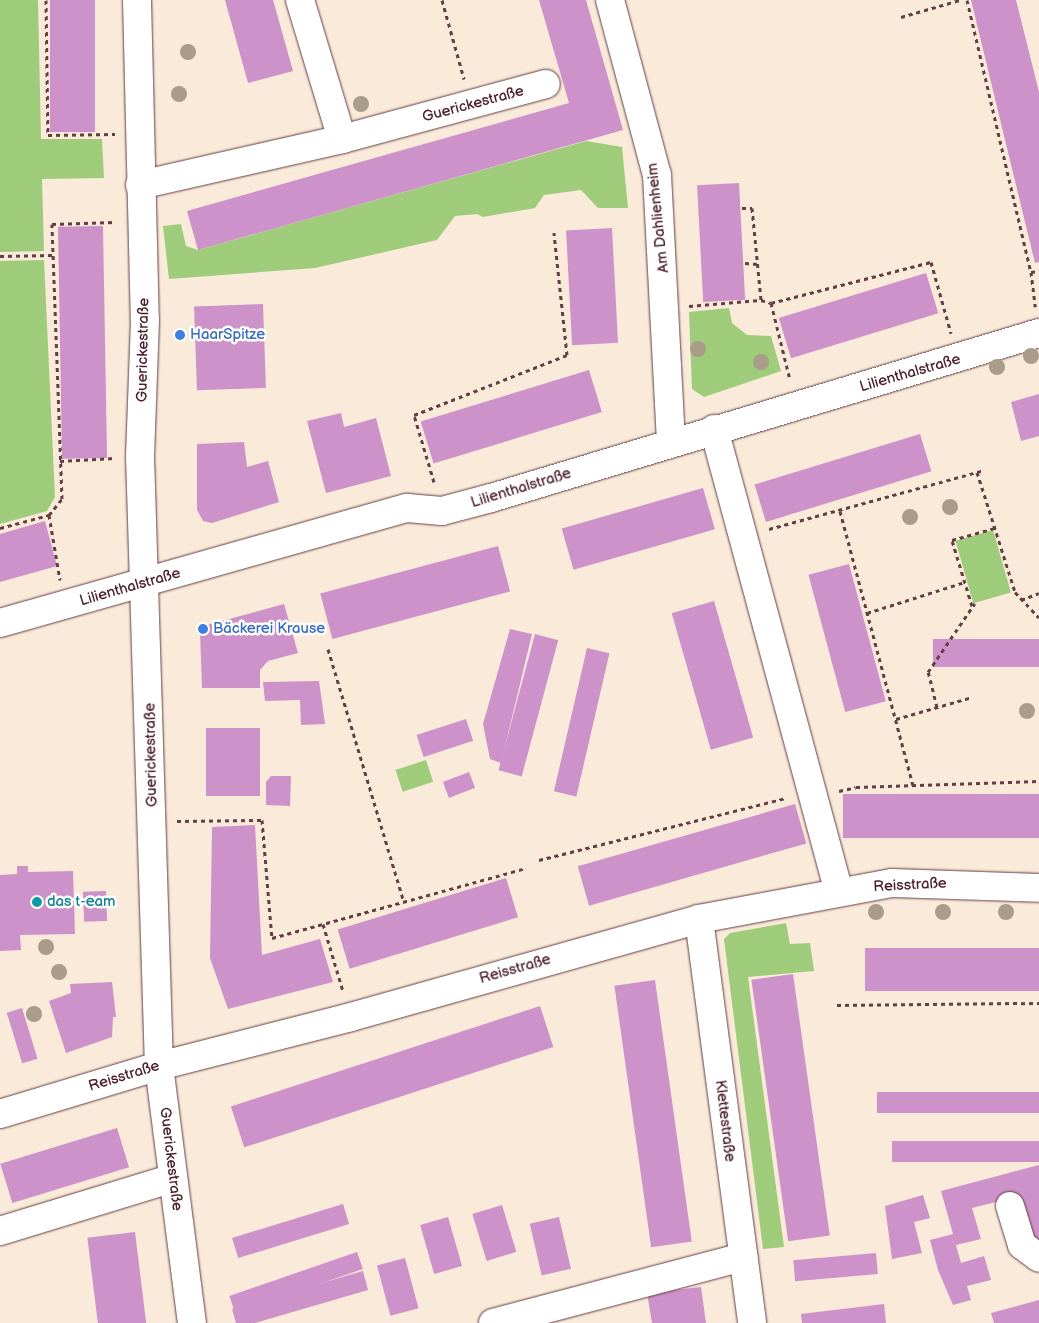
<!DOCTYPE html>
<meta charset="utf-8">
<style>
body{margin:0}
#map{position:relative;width:1039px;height:1323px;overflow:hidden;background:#f9ead9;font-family:"Balsamiq Sans",sans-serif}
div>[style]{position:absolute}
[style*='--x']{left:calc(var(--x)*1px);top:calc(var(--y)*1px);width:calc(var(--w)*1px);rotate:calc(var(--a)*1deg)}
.green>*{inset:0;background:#9ecc7a;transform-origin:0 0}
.building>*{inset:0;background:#cd92ca;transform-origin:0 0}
.path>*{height:3px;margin-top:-1.5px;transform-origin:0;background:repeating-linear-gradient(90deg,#643d45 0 4px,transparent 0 8px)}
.roads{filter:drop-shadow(0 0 1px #643d45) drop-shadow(0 0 1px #643d45)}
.minor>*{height:28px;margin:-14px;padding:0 14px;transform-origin:14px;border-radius:14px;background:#fff}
.trees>*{width:16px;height:16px;margin:-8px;border-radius:50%;background:#a99c89}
.dots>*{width:14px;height:14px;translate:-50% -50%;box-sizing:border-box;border:2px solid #fff;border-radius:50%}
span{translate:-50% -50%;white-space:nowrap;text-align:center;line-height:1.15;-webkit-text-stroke:5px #fff;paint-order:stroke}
.street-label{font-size:15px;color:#4a1f2b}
.shop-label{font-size:15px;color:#366cbe}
.left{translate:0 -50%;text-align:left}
.culture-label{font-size:15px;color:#0d838f}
</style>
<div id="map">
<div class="green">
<i style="clip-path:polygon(0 0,38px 0,41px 139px,102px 139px,104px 178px,42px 179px,44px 251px,0 252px)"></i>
<i style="clip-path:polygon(586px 141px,622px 147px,628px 208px,598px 208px,581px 190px,544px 195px,535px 208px,483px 217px,477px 214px,455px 216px,437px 240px,315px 268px,169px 279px,163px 226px,181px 224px,186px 246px,198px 250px)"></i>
<i style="clip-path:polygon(44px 260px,55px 497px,47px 511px,0 524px,0 261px)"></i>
<i style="clip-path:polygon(729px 308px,732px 323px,747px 335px,771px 336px,781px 371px,704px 397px,692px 389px,689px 312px)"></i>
<i style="left:993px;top:530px;width:65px;height:39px;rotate:74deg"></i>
<i style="left:426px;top:760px;width:23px;height:32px;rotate:72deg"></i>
<i style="clip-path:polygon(786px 923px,790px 944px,810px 943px,814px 971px,748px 977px,784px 1247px,763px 1249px,724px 939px,730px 933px)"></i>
</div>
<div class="building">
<i style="left:50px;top:0;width:45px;height:132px"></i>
<i style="clip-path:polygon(225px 0,273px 0,293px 71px,248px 83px)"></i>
<i style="clip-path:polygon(539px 0,586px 0,623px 130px,198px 250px,187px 211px,569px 103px)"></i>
<i style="clip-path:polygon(971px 0,1016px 0,1039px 92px,1039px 262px,1035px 263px)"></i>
<i style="left:739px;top:183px;width:117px;height:42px;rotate:87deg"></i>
<i style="left:103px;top:226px;width:232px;height:45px;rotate:89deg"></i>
<i style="left:612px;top:228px;width:115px;height:46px;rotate:87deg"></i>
<i style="left:926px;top:273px;width:42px;height:154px;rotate:73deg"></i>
<i style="left:263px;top:304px;width:84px;height:69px;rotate:88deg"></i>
<i style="left:589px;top:370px;width:44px;height:176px;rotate:73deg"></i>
<i style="clip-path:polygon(1039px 394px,1039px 436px,1021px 441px,1011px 402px)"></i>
<i style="clip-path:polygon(341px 413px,344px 427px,376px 418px,391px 476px,326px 493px,307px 421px)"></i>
<i style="left:920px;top:434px;width:39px;height:173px;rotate:73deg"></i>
<i style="clip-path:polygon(244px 442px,247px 467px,268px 461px,279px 502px,212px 523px,203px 521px,197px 510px,197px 444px)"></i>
<i style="left:703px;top:488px;width:43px;height:147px;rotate:74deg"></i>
<i style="clip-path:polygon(45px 521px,57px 566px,0 582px,0 534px)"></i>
<i style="left:498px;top:546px;width:47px;height:184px;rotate:75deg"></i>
<i style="left:849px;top:564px;width:142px;height:42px;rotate:75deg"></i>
<i style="left:714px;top:601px;width:142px;height:44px;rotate:74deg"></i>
<i style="clip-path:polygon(284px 604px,298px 653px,268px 661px,260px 670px,260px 688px,202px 688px,200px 632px,207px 625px)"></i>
<i style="clip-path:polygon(510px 629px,532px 634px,501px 763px,490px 759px,483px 724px)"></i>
<i style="left:535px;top:634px;width:24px;height:141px;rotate:15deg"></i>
<i style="left:1039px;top:639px;width:28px;height:106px;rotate:90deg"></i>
<i style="left:587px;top:648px;width:23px;height:147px;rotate:13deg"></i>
<i style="clip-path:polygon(319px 681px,325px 724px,301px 725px,300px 700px,265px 701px,263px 682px)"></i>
<i style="left:466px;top:719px;width:23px;height:52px;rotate:72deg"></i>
<i style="left:206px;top:728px;width:54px;height:68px"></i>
<i style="left:469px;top:772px;width:17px;height:28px;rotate:69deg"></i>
<i style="clip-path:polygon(271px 776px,291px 776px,290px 806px,266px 805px,266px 782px)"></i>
<i style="left:1039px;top:794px;width:44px;height:196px;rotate:90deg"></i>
<i style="left:795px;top:804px;width:41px;height:226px;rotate:74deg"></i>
<i style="clip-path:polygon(255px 825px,262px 955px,320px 939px,333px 982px,228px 1009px,210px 958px,212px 827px)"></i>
<i style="clip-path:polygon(17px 866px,28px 866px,28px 872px,73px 871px,75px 934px,20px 935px,21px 950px,0 951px,0 875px,17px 874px)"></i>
<i style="left:506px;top:878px;width:41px;height:176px;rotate:73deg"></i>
<i style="left:106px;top:891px;width:30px;height:23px;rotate:88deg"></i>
<i style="left:1039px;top:948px;width:43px;height:174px;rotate:90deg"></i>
<i style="left:793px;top:974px;width:264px;height:42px;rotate:82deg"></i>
<i style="left:655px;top:980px;width:264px;height:41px;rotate:82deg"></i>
<i style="clip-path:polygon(112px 982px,116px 1017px,113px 1017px,112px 1037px,66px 1053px,49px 1001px,71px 993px,70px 984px)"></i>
<i style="left:540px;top:1006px;width:43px;height:325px;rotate:72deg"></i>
<i style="left:22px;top:1008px;width:53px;height:16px;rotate:73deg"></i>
<i style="left:1039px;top:1092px;width:21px;height:162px;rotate:90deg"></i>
<i style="left:117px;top:1128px;width:41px;height:122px;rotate:73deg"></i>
<i style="left:1039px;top:1141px;width:21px;height:147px;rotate:90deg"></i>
<i style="clip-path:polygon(1039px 1165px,1039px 1244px,1026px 1247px,1012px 1198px,972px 1208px,981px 1239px,956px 1245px,961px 1263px,984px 1256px,991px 1280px,967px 1286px,971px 1300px,953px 1305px,938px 1270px,930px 1240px,953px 1234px,941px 1191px)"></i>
<i style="clip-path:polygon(923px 1195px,930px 1218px,914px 1222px,922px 1253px,892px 1259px,885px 1206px)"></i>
<i style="left:343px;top:1204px;width:21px;height:116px;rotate:73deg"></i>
<i style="left:502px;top:1205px;width:49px;height:31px;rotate:73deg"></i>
<i style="left:448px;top:1217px;width:51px;height:29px;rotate:74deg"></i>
<i style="left:559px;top:1217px;width:53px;height:30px;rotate:77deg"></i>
<i style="left:135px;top:1232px;width:92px;height:48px;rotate:83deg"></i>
<i style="left:357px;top:1252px;width:18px;height:135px;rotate:71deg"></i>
<i style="left:876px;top:1253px;width:21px;height:83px;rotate:85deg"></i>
<i style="left:405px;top:1258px;width:52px;height:29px;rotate:75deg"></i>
<i style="clip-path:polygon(363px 1271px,368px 1290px,255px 1323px,236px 1323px,232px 1309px)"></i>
<i style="clip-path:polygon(701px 1287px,706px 1323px,652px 1323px,647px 1293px)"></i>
<i style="clip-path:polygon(1039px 1300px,1039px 1323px,994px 1323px,991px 1313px)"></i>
<i style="clip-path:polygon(884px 1304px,886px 1323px,802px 1323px,801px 1314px)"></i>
</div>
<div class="path">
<i style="--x:46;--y:0;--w:135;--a:89.2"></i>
<i style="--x:48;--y:135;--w:67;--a:-0.9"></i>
<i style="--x:442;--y:0;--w:82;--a:74.4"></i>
<i style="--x:967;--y:0;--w:279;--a:76.8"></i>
<i style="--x:1031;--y:272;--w:35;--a:83"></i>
<i style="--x:901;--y:17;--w:61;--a:-16.1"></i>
<i style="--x:742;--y:208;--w:10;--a:0"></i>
<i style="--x:752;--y:208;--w:92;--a:84.4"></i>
<i style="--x:761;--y:300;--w:10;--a:17"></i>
<i style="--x:771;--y:303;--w:165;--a:-14.4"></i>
<i style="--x:931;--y:262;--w:74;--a:74.3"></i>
<i style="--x:0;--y:256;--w:53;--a:-1.1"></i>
<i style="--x:745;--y:263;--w:12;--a:5"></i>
<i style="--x:1031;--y:272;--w:8;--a:-7"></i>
<i style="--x:771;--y:303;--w:79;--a:76.1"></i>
<i style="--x:689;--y:306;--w:71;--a:-4.8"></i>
<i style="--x:60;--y:461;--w:55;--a:-3.1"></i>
<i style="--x:977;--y:472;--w:126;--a:72.4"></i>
<i style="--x:1015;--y:592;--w:35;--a:47"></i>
<i style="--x:434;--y:482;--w:70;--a:-106.6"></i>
<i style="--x:414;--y:415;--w:164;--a:-21.4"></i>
<i style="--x:567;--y:355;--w:123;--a:-96.1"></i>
<i style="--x:840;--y:511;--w:284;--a:75.1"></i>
<i style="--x:49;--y:515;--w:21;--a:-51"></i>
<i style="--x:62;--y:499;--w:275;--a:-92.1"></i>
<i style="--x:52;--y:224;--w:63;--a:-1.8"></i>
<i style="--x:0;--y:528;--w:51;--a:-14.9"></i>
<i style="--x:49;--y:515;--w:66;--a:80.4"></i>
<i style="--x:769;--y:529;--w:223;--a:-15.3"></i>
<i style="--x:1021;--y:600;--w:19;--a:-21"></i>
<i style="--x:972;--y:606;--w:69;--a:-106.9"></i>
<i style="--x:952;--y:540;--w:45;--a:-15.6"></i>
<i style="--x:867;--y:613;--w:103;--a:-17.6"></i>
<i style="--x:328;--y:649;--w:264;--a:73.3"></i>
<i style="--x:937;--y:707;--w:36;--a:-104"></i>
<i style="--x:928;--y:672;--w:83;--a:-55.7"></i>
<i style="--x:896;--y:719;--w:79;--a:-16.1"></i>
<i style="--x:839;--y:791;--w:17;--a:-13"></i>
<i style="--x:856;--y:787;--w:183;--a:-1.9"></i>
<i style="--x:177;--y:821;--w:85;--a:-0.7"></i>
<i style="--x:262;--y:820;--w:118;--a:85.2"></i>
<i style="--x:272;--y:938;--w:263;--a:-15.4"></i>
<i style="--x:539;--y:860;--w:255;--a:-14.1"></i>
<i style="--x:323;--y:924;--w:70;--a:73.4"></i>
<i style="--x:837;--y:1005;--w:202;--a:-0.6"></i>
</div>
<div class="roads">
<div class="minor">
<i style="--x:137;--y:0;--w:320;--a:88.6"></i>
<i style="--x:145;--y:320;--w:136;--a:92.1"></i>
<i style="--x:140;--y:456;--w:610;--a:88.22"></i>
<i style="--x:159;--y:1066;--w:259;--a:82.7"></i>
<i style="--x:300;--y:0;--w:145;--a:73.2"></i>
<i style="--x:610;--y:0;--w:181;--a:75"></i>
<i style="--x:657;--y:175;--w:266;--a:87"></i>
<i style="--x:140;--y:185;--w:207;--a:-12.8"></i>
<i style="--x:342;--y:139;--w:211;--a:-15.1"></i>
<i style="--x:714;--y:429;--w:479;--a:74.9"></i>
<i style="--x:0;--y:623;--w:423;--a:-15.8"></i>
<i style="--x:407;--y:508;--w:35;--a:5"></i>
<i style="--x:442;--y:511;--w:51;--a:-14.9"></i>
<i style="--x:491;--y:498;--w:572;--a:-16.76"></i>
<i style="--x:699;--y:919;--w:407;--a:82.5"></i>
<i style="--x:0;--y:1114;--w:166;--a:-16.8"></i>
<i style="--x:159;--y:1066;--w:198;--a:-14.3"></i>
<i style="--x:351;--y:1017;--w:362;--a:-15.7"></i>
<i style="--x:699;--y:919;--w:196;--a:-10.6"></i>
<i style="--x:892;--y:883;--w:147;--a:1.9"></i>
<i style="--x:1010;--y:1206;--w:41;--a:72.9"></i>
<i style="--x:1022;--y:1245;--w:21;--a:37"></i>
<i style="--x:0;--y:1231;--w:181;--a:-17"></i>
<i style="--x:493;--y:1323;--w:259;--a:-14.8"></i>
</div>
</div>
<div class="trees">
<i style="left:188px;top:52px"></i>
<i style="left:179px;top:94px"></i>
<i style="left:361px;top:104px"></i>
<i style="left:698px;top:349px"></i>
<i style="left:1031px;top:356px"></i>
<i style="left:761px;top:362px"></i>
<i style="left:997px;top:367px"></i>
<i style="left:950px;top:507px"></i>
<i style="left:910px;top:517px"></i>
<i style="left:1027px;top:711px"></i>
<i style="left:876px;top:912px"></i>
<i style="left:943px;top:912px"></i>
<i style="left:1006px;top:912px"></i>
<i style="left:46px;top:947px"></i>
<i style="left:59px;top:972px"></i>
<i style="left:34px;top:1014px"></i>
</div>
<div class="dots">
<i style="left:180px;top:335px;background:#3f7fe0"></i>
<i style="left:203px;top:629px;background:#3f7fe0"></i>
<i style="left:37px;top:902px;background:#0f9aa8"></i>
</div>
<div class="street-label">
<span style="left:473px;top:104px;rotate:-15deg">Guerickestraße</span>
<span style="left:658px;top:218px;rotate:-96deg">Am Dahlienheim</span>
<span style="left:143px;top:350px;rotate:-89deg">Guerickestraße</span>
<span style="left:910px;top:373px;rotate:-16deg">Lilienthalstraße</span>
<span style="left:521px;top:488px;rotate:-17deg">Lilienthalstraße</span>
<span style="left:130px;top:587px;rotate:-16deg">Lilienthalstraße</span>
<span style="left:151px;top:755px;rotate:-91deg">Guerickestraße</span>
<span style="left:910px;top:885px;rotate:-3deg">Reisstraße</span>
<span style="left:515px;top:969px;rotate:-16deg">Reisstraße</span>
<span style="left:124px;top:1076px;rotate:-17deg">Reisstraße</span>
<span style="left:725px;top:1121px;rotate:83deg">Klettestraße</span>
<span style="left:171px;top:1159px;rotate:83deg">Guerickestraße</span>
</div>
<div class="shop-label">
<span class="left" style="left:190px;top:335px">HaarSpitze</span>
<span class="left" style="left:213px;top:629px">Bäckerei Krause</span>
</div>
<div class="culture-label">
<span class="left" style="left:47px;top:902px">das t-eam</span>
</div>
</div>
